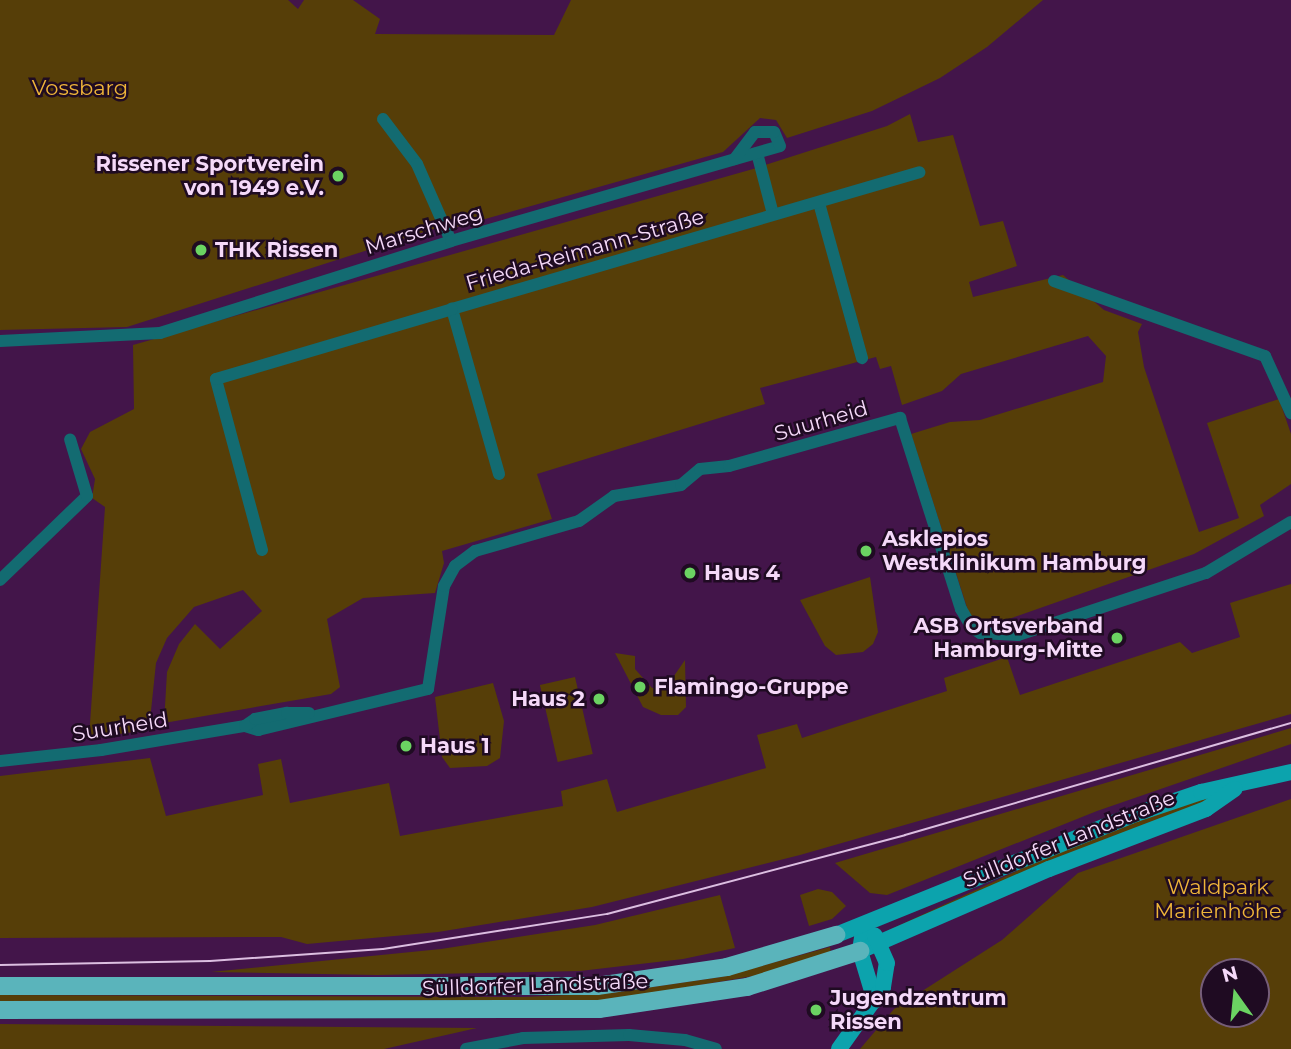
<!DOCTYPE html>
<meta charset="utf-8">
<style>
body{margin:0}
#map{position:relative;width:1291px;height:1049px;overflow:hidden;background:#43154a;font-family:Montserrat,sans-serif}
div>[style]{position:absolute}
[style*='--x']{left:calc(var(--x)*1px);top:calc(var(--y)*1px);width:calc(var(--w)*1px);rotate:calc(var(--a)*1deg)}
.green>*{inset:0;background:#563e08;transform-origin:0 0}
.minor>*{height:12px;margin:-6px;padding:0 6px;transform-origin:6px;border-radius:6px;background:#136b71}
.major>*{height:16px;margin:-8px;padding:0 8px;transform-origin:8px;border-radius:8px;background:#0ca3ad}
.highway>*{height:18px;margin:-9px;padding:0 9px;transform-origin:9px;border-radius:9px;background:#5ab4bb}
.tram>*{height:2px;margin:-1px;padding:0 1px;transform-origin:1px;border-radius:1px;background:#dcbee1}
.dots>*{width:19px;height:19px;translate:-50% -50%;box-sizing:border-box;border:4px solid #1f0b22;border-radius:50%}
span{translate:-50% -50%;white-space:nowrap;text-align:center;line-height:1.15;-webkit-text-stroke:5px #1f0b22;paint-order:stroke}
.park-label{font-size:21px;color:#efb539}
.poi-label{font-size:21px;color:#f5d9f9;font-weight:700}
.right{translate:-100% -50%;text-align:right}
.left{translate:0 -50%;text-align:left}
.street-label{font-size:21px;color:#f5d9f9}
.north{position:absolute;left:1200px;top:958px;width:70px;height:70px;box-sizing:border-box;background:#1f0b22;border:2px solid #755d78;border-radius:50%;rotate:345deg;font-size:19px;font-weight:700;line-height:28px;text-align:center;color:#f5d9f9}
.north::after{content:'';display:block;margin:auto;width:24px;height:32px;background:#6bd362;clip-path:polygon(50% 0,100% 100%,50% 72%,0 100%)}
</style>
<div id="map">
<div class="green">
<i style="clip-path:polygon(0 0,288px 0,298px 9px,304px 0,353px 0,380px 19px,375px 34px,554px 35px,571px 0,1043px 0,987px 47px,940px 78px,872px 111px,787px 138px,776px 120px,760px 118px,723px 152px,453px 228px,443px 226px,127px 327px,0 330px)"></i>
<i style="clip-path:polygon(910px 114px,918px 142px,953px 135px,980px 226px,1003px 221px,1017px 266px,969px 282px,973px 297px,1063px 275px,1104px 310px,1142px 324px,1138px 332px,1144px 367px,1199px 532px,1239px 518px,1207px 423px,1279px 399px,1291px 434px,1291px 484px,1260px 505px,1264px 516px,1194px 554px,1009px 619px,973px 626px,911px 434px,950px 422px,980px 420px,1103px 382px,1106px 356px,1088px 336px,961px 374px,942px 391px,902px 405px,891px 366px,880px 369px,876px 357px,760px 388px,765px 404px,537px 474px,552px 519px,442px 551px,444px 563px,435px 593px,363px 598px,327px 619px,340px 687px,331px 694px,164px 723px,167px 672px,179px 644px,195px 624px,220px 649px,262px 611px,243px 590px,194px 607px,167px 638px,156px 663px,149px 730px,89px 738px,105px 507px,92px 498px,95px 479px,81px 449px,90px 432px,134px 409px,133px 345px,753px 169px,887px 126px)"></i>
<i style="clip-path:polygon(870px 577px,878px 632px,873px 644px,863px 652px,836px 655px,825px 646px,800px 600px)"></i>
<i style="clip-path:polygon(1291px 584px,1291px 714px,800px 855px,592px 907px,438px 932px,307px 944px,281px 937px,0 938px,0 776px,150px 758px,166px 816px,263px 795px,258px 764px,281px 759px,290px 803px,389px 783px,400px 836px,563px 806px,561px 791px,607px 779px,617px 812px,766px 768px,757px 735px,797px 724px,802px 738px,947px 691px,944px 678px,1007px 657px,1020px 695px,1180px 642px,1192px 653px,1240px 637px,1230px 603px)"></i>
<i style="clip-path:polygon(615px 653px,635px 656px,635px 669px,652px 688px,667px 686px,685px 660px,686px 707px,678px 715px,661px 715px,643px 707px)"></i>
<i style="left:575px;top:677px;width:79px;height:36px;rotate:77deg"></i>
<i style="clip-path:polygon(493px 683px,504px 721px,500px 758px,487px 766px,450px 768px,442px 757px,435px 697px)"></i>
<i style="clip-path:polygon(1291px 728px,1291px 744px,1097px 811px,887px 895px,870px 893px,835px 863px)"></i>
<i style="clip-path:polygon(1222px 792px,1199px 804px,887px 931px,1086px 839px)"></i>
<i style="clip-path:polygon(evenodd,1291px 799px,1291px 1049px,860px 1049px,894px 1009px,1002px 940px,1078px 873px,1291px 799px,1256px 972px,1256px 1014px,1214px 1014px,1214px 972px,1256px 972px)"></i>
<i style="clip-path:polygon(818px 889px,832px 892px,846px 906px,832px 919px,809px 926px,800px 895px)"></i>
<i style="clip-path:polygon(720px 895px,735px 948px,683px 959px,580px 971px,377px 975px,211px 972px,441px 949px,595px 925px)"></i>
<i style="clip-path:polygon(830px 947px,831px 953px,759px 975px,611px 1000px,0 1001px,0 995px,524px 997px,611px 993px,721px 977px)"></i>
<i style="clip-path:polygon(0 1024px,477px 1028px,384px 1049px,0 1049px)"></i>
</div>
<div class="minor">
<i style="--x:383;--y:119;--w:56;--a:52.9"></i>
<i style="--x:417;--y:164;--w:84;--a:66.2"></i>
<i style="--x:757;--y:153;--w:63;--a:75.3"></i>
<i style="--x:819;--y:203;--w:161;--a:74.5"></i>
<i style="--x:1054;--y:281;--w:224;--a:19.6"></i>
<i style="--x:1265;--y:356;--w:63;--a:65.5"></i>
<i style="--x:0;--y:341;--w:160;--a:-2.9"></i>
<i style="--x:160;--y:333;--w:305;--a:-17.5"></i>
<i style="--x:451;--y:241;--w:342;--a:-16.1"></i>
<i style="--x:780;--y:146;--w:15;--a:-113"></i>
<i style="--x:774;--y:132;--w:19;--a:180"></i>
<i style="--x:755;--y:132;--w:34;--a:127"></i>
<i style="--x:499;--y:474;--w:172;--a:-105.9"></i>
<i style="--x:452;--y:309;--w:487;--a:-16.3"></i>
<i style="--x:262;--y:550;--w:177;--a:-105.1"></i>
<i style="--x:216;--y:379;--w:246;--a:-16.5"></i>
<i style="--x:0;--y:580;--w:121;--a:-44"></i>
<i style="--x:87;--y:496;--w:59;--a:-106.6"></i>
<i style="--x:245;--y:726;--w:14;--a:17"></i>
<i style="--x:258;--y:730;--w:175;--a:-13.6"></i>
<i style="--x:428;--y:689;--w:104;--a:-81.2"></i>
<i style="--x:444;--y:586;--w:23;--a:-61"></i>
<i style="--x:455;--y:566;--w:25;--a:-37"></i>
<i style="--x:475;--y:551;--w:108;--a:-16.1"></i>
<i style="--x:579;--y:521;--w:43;--a:-35.5"></i>
<i style="--x:614;--y:496;--w:68;--a:-9.3"></i>
<i style="--x:681;--y:485;--w:25;--a:-40"></i>
<i style="--x:700;--y:469;--w:29;--a:-6"></i>
<i style="--x:729;--y:466;--w:178;--a:-15.7"></i>
<i style="--x:900;--y:418;--w:201;--a:72.3"></i>
<i style="--x:961;--y:609;--w:22;--a:60"></i>
<i style="--x:972;--y:628;--w:9;--a:32"></i>
<i style="--x:980;--y:633;--w:38;--a:3"></i>
<i style="--x:1018;--y:635;--w:198;--a:-18.3"></i>
<i style="--x:1206;--y:573;--w:99;--a:-31"></i>
<i style="--x:0;--y:761;--w:102;--a:-6.2"></i>
<i style="--x:101;--y:750;--w:146;--a:-9.5"></i>
<i style="--x:245;--y:726;--w:12;--a:-35"></i>
<i style="--x:255;--y:719;--w:33;--a:-11"></i>
<i style="--x:287;--y:713;--w:22;--a:0"></i>
<i style="--x:466;--y:1049;--w:58;--a:-10.9"></i>
<i style="--x:523;--y:1038;--w:106;--a:-1.6"></i>
<i style="--x:629;--y:1035;--w:56;--a:5.1"></i>
<i style="--x:685;--y:1040;--w:32;--a:16"></i>
</div>
<div class="major">
<i style="--x:864;--y:925;--w:26;--a:99"></i>
<i style="--x:860;--y:951;--w:52;--a:73.3"></i>
<i style="--x:836;--y:935;--w:323;--a:-22"></i>
<i style="--x:1136;--y:814;--w:69;--a:-18.7"></i>
<i style="--x:1201;--y:792;--w:92;--a:-12.5"></i>
<i style="--x:860;--y:951;--w:206;--a:-23.5"></i>
<i style="--x:1049;--y:869;--w:168;--a:-20.9"></i>
<i style="--x:1206;--y:809;--w:35;--a:-35"></i>
<i style="--x:839;--y:1049;--w:76;--a:-54.6"></i>
<i style="--x:883;--y:987;--w:24;--a:-81"></i>
<i style="--x:887;--y:963;--w:30;--a:-114"></i>
</div>
<div class="highway">
<i style="--x:0;--y:986;--w:597;--a:0"></i>
<i style="--x:597;--y:986;--w:131;--a:-8.3"></i>
<i style="--x:727;--y:967;--w:114;--a:-16.4"></i>
<i style="--x:0;--y:1010;--w:599;--a:-0.1"></i>
<i style="--x:599;--y:1009;--w:150;--a:-8.5"></i>
<i style="--x:747;--y:987;--w:119;--a:-17.7"></i>
</div>
<div class="tram">
<i style="--x:0;--y:965;--w:210;--a:-1.1"></i>
<i style="--x:210;--y:961;--w:173;--a:-4"></i>
<i style="--x:383;--y:949;--w:227;--a:-8.9"></i>
<i style="--x:607;--y:914;--w:308;--a:-14.8"></i>
<i style="--x:905;--y:835;--w:402;--a:-16.2"></i>
</div>
<div class="dots">
<i style="left:338px;top:176px;background:#6bd362"></i>
<i style="left:201px;top:250px;background:#6bd362"></i>
<i style="left:866px;top:551px;background:#6bd362"></i>
<i style="left:690px;top:573px;background:#6bd362"></i>
<i style="left:1117px;top:638px;background:#6bd362"></i>
<i style="left:640px;top:687px;background:#6bd362"></i>
<i style="left:599px;top:699px;background:#6bd362"></i>
<i style="left:406px;top:746px;background:#6bd362"></i>
<i style="left:816px;top:1010px;background:#6bd362"></i>
</div>
<div class="park-label">
<span style="left:80px;top:88px">Vossbarg</span>
<span style="left:1218px;top:899px">Waldpark<br>Marienhöhe</span>
</div>
<div class="poi-label">
<span class="right" style="left:324px;top:176px">Rissener Sportverein<br>von 1949 e.V.</span>
<span class="left" style="left:215px;top:250px">THK Rissen</span>
<span class="left" style="left:882px;top:551px">Asklepios<br>Westklinikum Hamburg</span>
<span class="left" style="left:704px;top:573px">Haus 4</span>
<span class="right" style="left:1103px;top:638px">ASB Ortsverband<br>Hamburg-Mitte</span>
<span class="left" style="left:654px;top:687px">Flamingo-Gruppe</span>
<span class="right" style="left:585px;top:699px">Haus 2</span>
<span class="left" style="left:420px;top:746px">Haus 1</span>
<span class="left" style="left:830px;top:1010px">Jugendzentrum<br>Rissen</span>
</div>
<div class="street-label">
<span style="left:424px;top:230px;rotate:-17deg">Marschweg</span>
<span style="left:585px;top:250px;rotate:-16deg">Frieda-Reimann-Straße</span>
<span style="left:821px;top:421px;rotate:-16deg">Suurheid</span>
<span style="left:120px;top:727px;rotate:-9deg">Suurheid</span>
<span style="left:1069px;top:839px;rotate:-22deg">Sülldorfer Landstraße</span>
<span style="left:535px;top:985px;rotate:-2deg">Sülldorfer Landstraße</span>
</div>
<div class="north">N</div>
</div>
